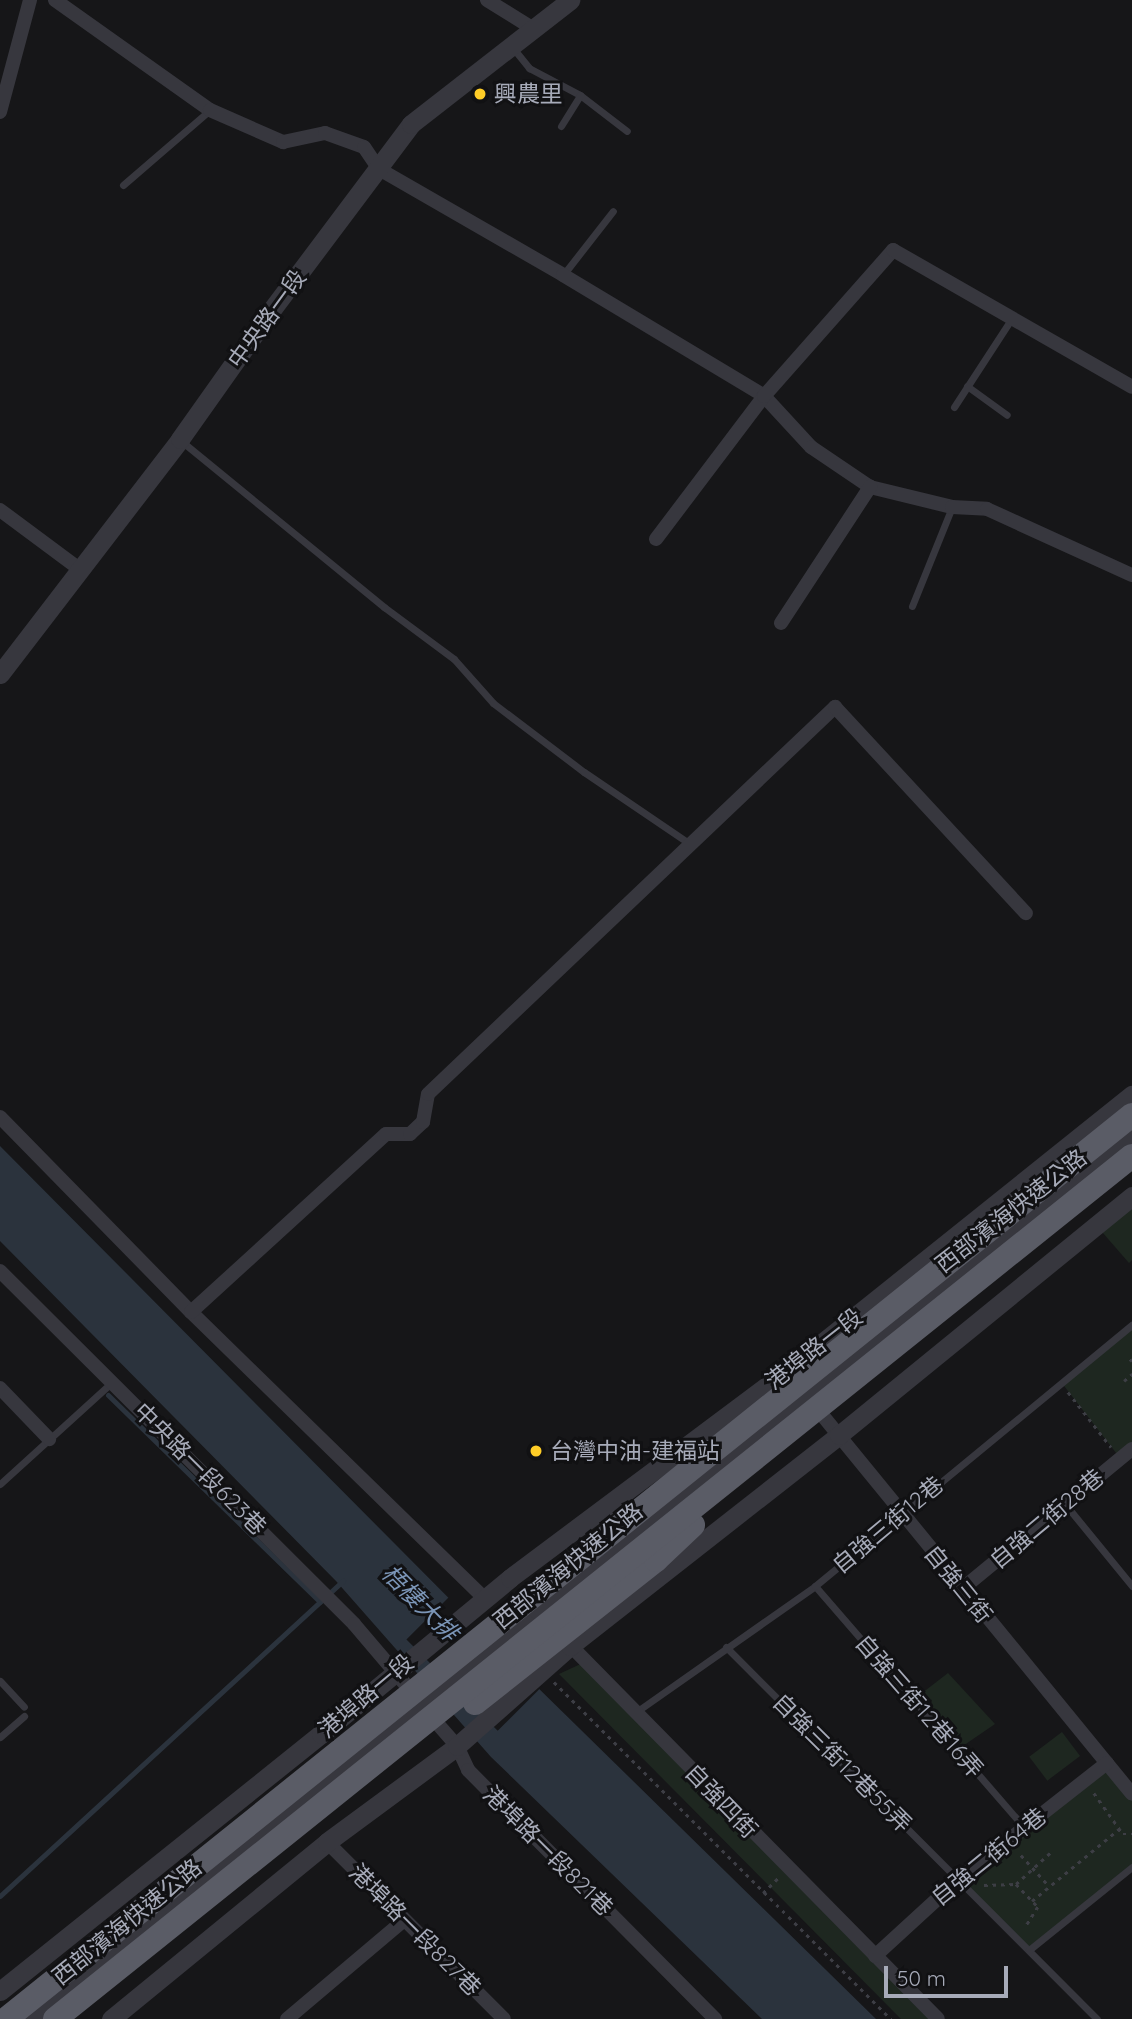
<!DOCTYPE html>
<meta charset="utf-8">
<style>
body{margin:0}
#map{position:relative;width:1132px;height:2019px;overflow:hidden;background:#161618;font-family:Quicksand,"Noto Sans TC",sans-serif}
div>[style]{position:absolute}
[style*='--x']{left:calc(var(--x)*1px);top:calc(var(--y)*1px);width:calc(var(--w)*1px);rotate:calc(var(--a)*1deg)}
.green>*{inset:0;background:#1e2720;transform-origin:0 0}
.water>*{inset:0;background:#2b333d}
.pier>*{inset:0;background:#161618;transform-origin:0 0}
.stream>*{height:5px;margin:-2.5px;padding:0 2.5px;transform-origin:2.5px;border-radius:2.5px;background:#2b333d}
.path>*{height:2.5px;margin-top:-1.25px;transform-origin:0;background:repeating-linear-gradient(90deg,#3d3e45 0 3.5px,transparent 0 8.5px)}
.service>*{height:7px;margin:-3.5px;padding:0 3.5px;transform-origin:3.5px;border-radius:3.5px;background:#37373e}
.minor>*{height:14px;margin:-7px;padding:0 7px;transform-origin:7px;border-radius:7px;background:#37373e}
.tertiary>*{height:19px;margin:-9.5px;padding:0 9.5px;transform-origin:9.5px;border-radius:9.5px;background:#37373e}
.trunk-bridge>*{height:24px;margin:-12px;padding:0 12px;transform-origin:12px;border-radius:12px;background:#5a5c66}
.dots>*{width:19px;height:19px;translate:-50% -50%;box-sizing:border-box;border:4px solid #111113;border-radius:50%}
span{translate:-50% -50%;white-space:nowrap;text-align:center;line-height:1.15;-webkit-text-stroke:6px #111113;paint-order:stroke}
.poi-label{font-size:23px;color:#a7abb9}
.left{translate:0 -50%;text-align:left}
.street-label{font-size:23px;color:#a7abb9}
.water-label{font-size:24px;color:#7b95b7;font-style:italic}
.scale{position:absolute;left:884px;top:1966px;width:124px;height:32px;box-sizing:border-box;border:4px solid #a7abb9;border-top:0;padding-left:9px;font-size:21px;line-height:24px;white-space:nowrap;color:#a7abb9;-webkit-text-stroke:5px #111113;paint-order:stroke}
</style>
<div id="map">
<div class="green">
<i style="clip-path:polygon(1132px 1196px,1132px 1260px,1129px 1263px,1096px 1225px)"></i>
<i style="clip-path:polygon(1132px 1325px,1132px 1449px,1120px 1458px,1061px 1382px)"></i>
<i style="clip-path:polygon(585px 1662px,935px 2019px,901px 2019px,559px 1674px)"></i>
<i style="clip-path:polygon(948px 1673px,995px 1724px,957px 1750px,913px 1700px)"></i>
<i style="left:1062px;top:1732px;width:30px;height:41px;rotate:53deg"></i>
<i style="clip-path:polygon(1107px 1763px,1132px 1794px,1132px 1867px,1029px 1950px,959px 1879px)"></i>
</div>
<div class="water">
<i style="clip-path:polygon(0 1146px,530px 1680px,876px 2019px,762px 2019px,491px 1757px,336px 1581px,0 1241px)"></i>
</div>
<div class="pier">
<i style="left:451px;top:1595px;width:129px;height:63px;rotate:45deg"></i>
</div>
<div class="stream">
<i style="--x:108;--y:1395;--w:296;--a:44.3"></i>
<i style="--x:0;--y:1896;--w:466;--a:-42.6"></i>
</div>
<div class="path">
<i style="--x:1130;--y:1359;--w:3;--a:45"></i>
<i style="--x:1124;--y:1381;--w:11;--a:-41"></i>
<i style="--x:1068;--y:1392;--w:70;--a:52"></i>
<i style="--x:554;--y:1682;--w:477;--a:45"></i>
<i style="--x:1094;--y:1793;--w:50;--a:54.7"></i>
<i style="--x:1123;--y:1834;--w:9;--a:0"></i>
<i style="--x:1021;--y:1855;--w:42;--a:47.9"></i>
<i style="--x:1016;--y:1884;--w:46;--a:-42.4"></i>
<i style="--x:984;--y:1885;--w:32;--a:-2"></i>
<i style="--x:1016;--y:1884;--w:32;--a:46"></i>
<i style="--x:1038;--y:1907;--w:25;--a:122"></i>
<i style="--x:763;--y:1893;--w:21;--a:-45"></i>
<i style="--x:1032;--y:1901;--w:113;--a:-39.6"></i>
</div>
<div class="service">
<i style="--x:513;--y:48;--w:26;--a:51"></i>
<i style="--x:529;--y:68;--w:58;--a:27.9"></i>
<i style="--x:580;--y:95;--w:59;--a:37.5"></i>
<i style="--x:561;--y:126;--w:36;--a:-58"></i>
<i style="--x:123;--y:185;--w:115;--a:-40.8"></i>
<i style="--x:563;--y:275;--w:81;--a:-52"></i>
<i style="--x:967;--y:386;--w:49;--a:35.9"></i>
<i style="--x:954;--y:407;--w:106;--a:-56.9"></i>
<i style="--x:180;--y:440;--w:264;--a:39.3"></i>
<i style="--x:384;--y:607;--w:87;--a:36.6"></i>
<i style="--x:454;--y:659;--w:59;--a:48.4"></i>
<i style="--x:493;--y:703;--w:114;--a:37.2"></i>
<i style="--x:584;--y:772;--w:128;--a:34.2"></i>
<i style="--x:912;--y:606;--w:107;--a:-68"></i>
<i style="--x:0;--y:1484;--w:150;--a:-42.3"></i>
<i style="--x:1065;--y:1504;--w:106;--a:50.7"></i>
<i style="--x:815;--y:1586;--w:319;--a:49.1"></i>
<i style="--x:726;--y:1647;--w:525;--a:45.08"></i>
<i style="--x:0;--y:1681;--w:35;--a:47"></i>
<i style="--x:636;--y:1712;--w:219;--a:-35.1"></i>
<i style="--x:815;--y:1586;--w:411;--a:-39.5"></i>
<i style="--x:0;--y:1737;--w:32;--a:-41"></i>
<i style="--x:1029;--y:1950;--w:132;--a:-38.9"></i>
</div>
<div class="minor">
<i style="--x:55;--y:0;--w:190;--a:35.4"></i>
<i style="--x:210;--y:110;--w:80;--a:23.7"></i>
<i style="--x:283;--y:142;--w:43;--a:-12.1"></i>
<i style="--x:325;--y:133;--w:41;--a:19.7"></i>
<i style="--x:364;--y:147;--w:27;--a:56"></i>
<i style="--x:379;--y:169;--w:212;--a:29.9"></i>
<i style="--x:563;--y:275;--w:235;--a:31"></i>
<i style="--x:764;--y:396;--w:69;--a:47.3"></i>
<i style="--x:811;--y:447;--w:71;--a:34.1"></i>
<i style="--x:870;--y:487;--w:84;--a:13.7"></i>
<i style="--x:952;--y:507;--w:35;--a:3"></i>
<i style="--x:987;--y:509;--w:159;--a:24.5"></i>
<i style="--x:487;--y:0;--w:53;--a:31.9"></i>
<i style="--x:0;--y:112;--w:116;--a:-75"></i>
<i style="--x:0;--y:510;--w:97;--a:36.6"></i>
<i style="--x:656;--y:539;--w:179;--a:-52.9"></i>
<i style="--x:764;--y:396;--w:195;--a:-48.5"></i>
<i style="--x:893;--y:250;--w:275;--a:29.8"></i>
<i style="--x:781;--y:623;--w:163;--a:-56.8"></i>
<i style="--x:0;--y:1117;--w:273;--a:45.6"></i>
<i style="--x:191;--y:1312;--w:411;--a:44.3"></i>
<i style="--x:0;--y:1271;--w:500;--a:44.9"></i>
<i style="--x:354;--y:1624;--w:97;--a:49.6"></i>
<i style="--x:191;--y:1312;--w:264;--a:-42.4"></i>
<i style="--x:386;--y:1134;--w:24;--a:0"></i>
<i style="--x:410;--y:1134;--w:18;--a:-43"></i>
<i style="--x:423;--y:1122;--w:28;--a:-80"></i>
<i style="--x:428;--y:1094;--w:562;--a:-43.56"></i>
<i style="--x:835;--y:707;--w:281;--a:47.2"></i>
<i style="--x:0;--y:1388;--w:71;--a:46.1"></i>
<i style="--x:814;--y:1405;--w:502;--a:50.73"></i>
<i style="--x:962;--y:1589;--w:220;--a:-39.5"></i>
<i style="--x:566;--y:1641;--w:530;--a:45.46"></i>
<i style="--x:429;--y:1714;--w:43;--a:48.8"></i>
<i style="--x:457;--y:1746;--w:26;--a:65"></i>
<i style="--x:468;--y:1770;--w:351;--a:45.2"></i>
<i style="--x:327;--y:1842;--w:250;--a:45"></i>
<i style="--x:875;--y:1956;--w:114;--a:-42.5"></i>
<i style="--x:959;--y:1879;--w:188;--a:-38.1"></i>
<i style="--x:287;--y:2019;--w:153;--a:-40.2"></i>
</div>
<div class="tertiary">
<i style="--x:0;--y:674;--w:296;--a:-52.5"></i>
<i style="--x:180;--y:439;--w:151;--a:-54.7"></i>
<i style="--x:267;--y:316;--w:240;--a:-53.1"></i>
<i style="--x:411;--y:124;--w:202;--a:-37.9"></i>
<i style="--x:0;--y:1991;--w:411;--a:-38.7"></i>
<i style="--x:321;--y:1734;--w:245;--a:-39.5"></i>
<i style="--x:510;--y:1578;--w:346;--a:-36.8"></i>
<i style="--x:787;--y:1371;--w:442;--a:-38.7"></i>
<i style="--x:28;--y:2019;--w:654;--a:-38.85"></i>
<i style="--x:537;--y:1609;--w:759;--a:-38.42"></i>
<i style="--x:111;--y:2019;--w:279;--a:-39.3"></i>
<i style="--x:327;--y:1842;--w:162;--a:-36.4"></i>
<i style="--x:457;--y:1746;--w:151;--a:-41.5"></i>
<i style="--x:570;--y:1646;--w:342;--a:-38.1"></i>
<i style="--x:839;--y:1435;--w:378;--a:-39.2"></i>
</div>
<div class="trunk-bridge">
<i style="--x:475;--y:1703;--w:231;--a:-38.3"></i>
<i style="--x:656;--y:1560;--w:51;--a:-43.4"></i>
<i style="--x:6;--y:2019;--w:1444;--a:-38.76"></i>
<i style="--x:55;--y:2019;--w:1380;--a:-38.71"></i>
</div>
<div class="dots">
<i style="left:480px;top:94px;background:#ffcd27"></i>
<i style="left:536px;top:1451px;background:#ffcd27"></i>
</div>
<div class="poi-label">
<span class="left" style="left:494px;top:94px">興農里</span>
<span class="left" style="left:550px;top:1451px">台灣中油-建福站</span>
</div>
<div class="street-label">
<span style="left:267px;top:319px;rotate:-54deg">中央路一段</span>
<span style="left:1011px;top:1211px;rotate:-38deg">西部濱海快速公路</span>
<span style="left:814px;top:1349px;rotate:-38deg">港埠路一段</span>
<span style="left:200px;top:1469px;rotate:45deg">中央路一段623巷</span>
<span style="left:1047px;top:1519px;rotate:-40deg">自強二街28巷</span>
<span style="left:888px;top:1525px;rotate:-40deg">自強三街12巷</span>
<span style="left:568px;top:1566px;rotate:-39deg">西部濱海快速公路</span>
<span style="left:958px;top:1584px;rotate:51deg">自強三街</span>
<span style="left:366px;top:1696px;rotate:-40deg">港埠路一段</span>
<span style="left:919px;top:1706px;rotate:49deg">自強三街12巷16弄</span>
<span style="left:842px;top:1763px;rotate:45deg">自強三街12巷55弄</span>
<span style="left:721px;top:1801px;rotate:46deg">自強四街</span>
<span style="left:548px;top:1851px;rotate:45deg">港埠路一段821巷</span>
<span style="left:989px;top:1857px;rotate:-39deg">自強二街64巷</span>
<span style="left:127px;top:1922px;rotate:-39deg">西部濱海快速公路</span>
<span style="left:415px;top:1930px;rotate:45deg">港埠路一段827巷</span>
</div>
<div class="water-label">
<span style="left:420px;top:1603px;rotate:45deg">梧棲大排</span>
</div>
<div class="scale">50 m</div>
</div>
